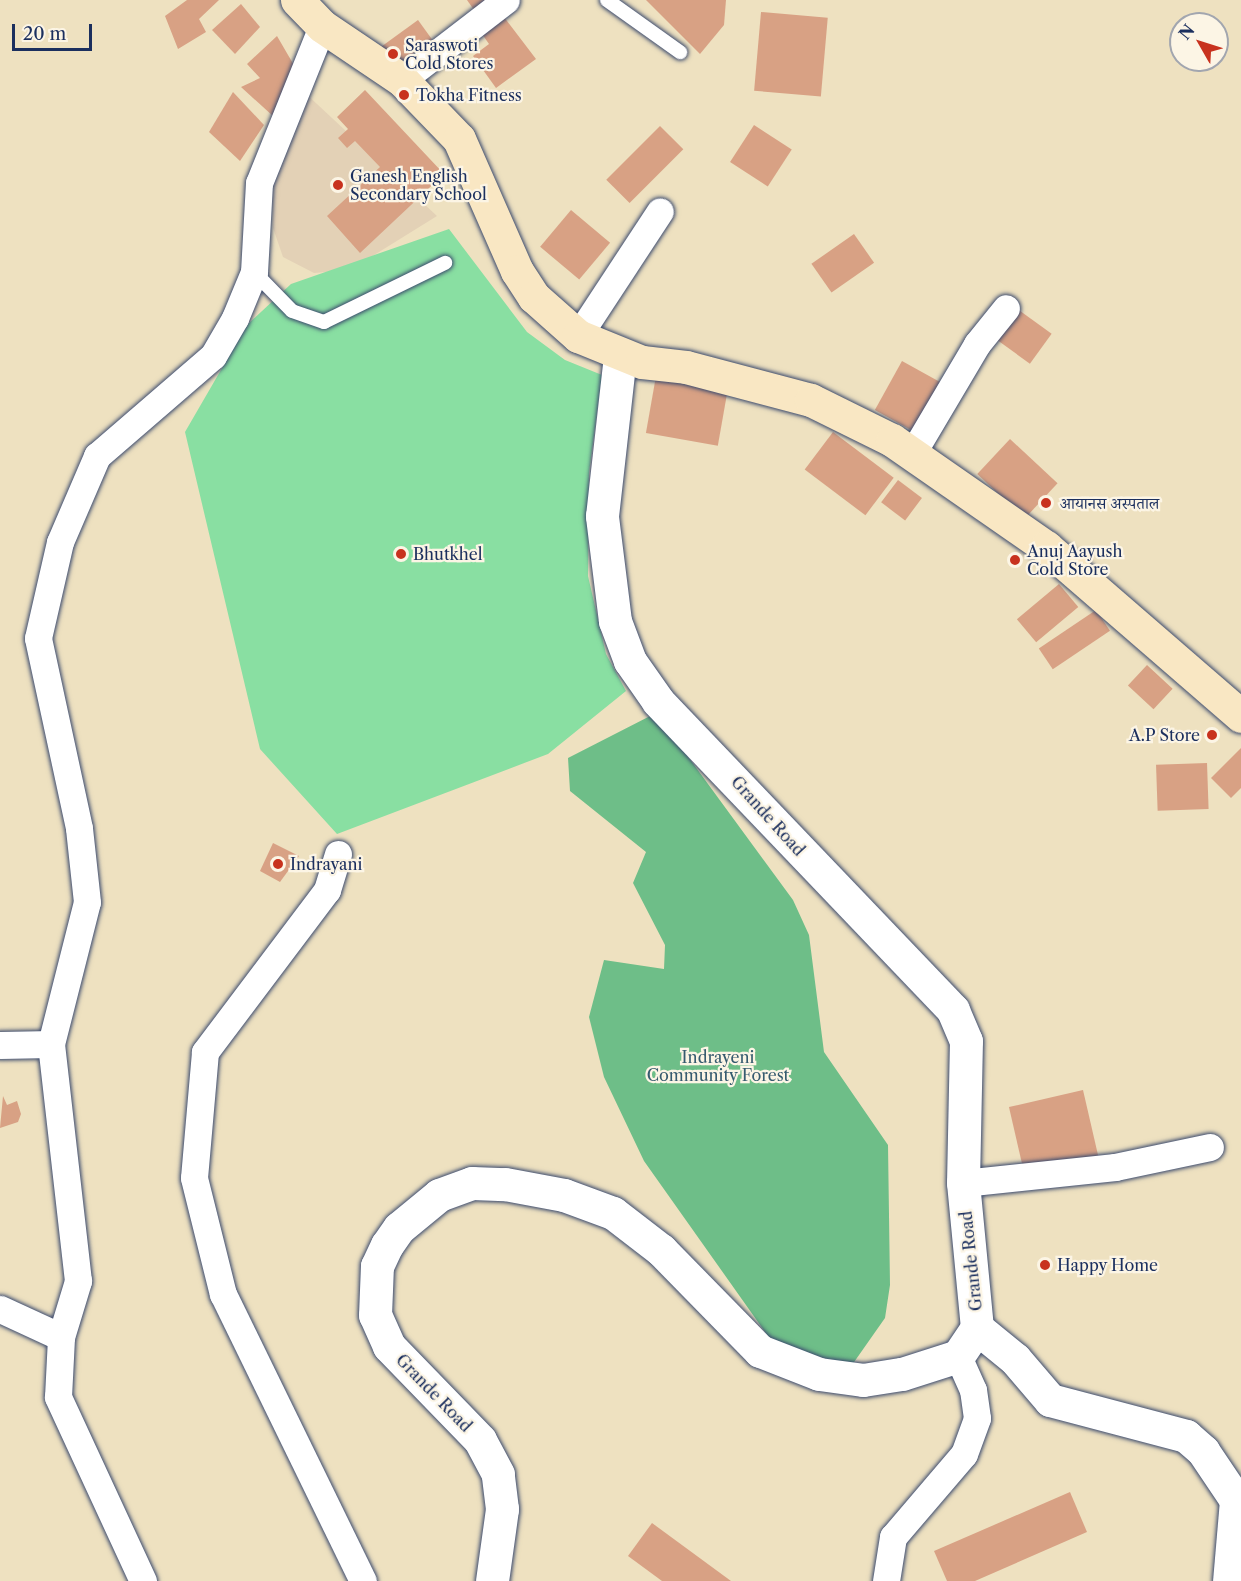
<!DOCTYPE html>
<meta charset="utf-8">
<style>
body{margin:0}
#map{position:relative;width:1241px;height:1581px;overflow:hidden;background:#eee1c0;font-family:"Libre Caslon Text","Noto Serif Devanagari",serif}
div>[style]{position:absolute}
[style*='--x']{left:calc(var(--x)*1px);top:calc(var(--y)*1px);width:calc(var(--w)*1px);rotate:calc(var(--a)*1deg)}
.built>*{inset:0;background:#e3d1b6}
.green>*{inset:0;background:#89dfa2}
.forest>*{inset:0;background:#6ebe88}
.building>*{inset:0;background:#d8a184;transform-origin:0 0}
.roads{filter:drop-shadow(0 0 2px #3b4a6d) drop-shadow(0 0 2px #3b4a6d)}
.service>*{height:14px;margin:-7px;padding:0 7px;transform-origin:7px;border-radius:7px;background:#fff}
.minor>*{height:27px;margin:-13.5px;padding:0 13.5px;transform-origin:13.5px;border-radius:13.5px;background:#fff}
.tertiary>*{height:33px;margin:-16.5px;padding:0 16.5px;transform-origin:16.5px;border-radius:16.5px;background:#fff}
.secondary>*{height:33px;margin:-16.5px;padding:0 16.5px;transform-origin:16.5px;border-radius:16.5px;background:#f9e7c3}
.dots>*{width:16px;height:16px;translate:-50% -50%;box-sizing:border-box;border:3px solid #fcf5e5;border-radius:50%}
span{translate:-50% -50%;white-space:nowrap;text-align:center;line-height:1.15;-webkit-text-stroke:4.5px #fcf5e5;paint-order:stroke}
.poi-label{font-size:16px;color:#1b2f5e}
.left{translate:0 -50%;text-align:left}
.right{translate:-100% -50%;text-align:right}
.street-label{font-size:16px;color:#1b2f5e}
.park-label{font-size:16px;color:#365b6f}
.north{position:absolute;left:1169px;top:12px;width:60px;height:60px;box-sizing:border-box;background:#fcf5e5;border:2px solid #a2a6af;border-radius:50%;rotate:309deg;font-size:16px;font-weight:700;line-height:24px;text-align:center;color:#1b2f5e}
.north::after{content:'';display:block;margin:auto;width:21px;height:27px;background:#c8321e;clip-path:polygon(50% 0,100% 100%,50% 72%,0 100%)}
.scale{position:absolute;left:12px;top:24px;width:80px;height:27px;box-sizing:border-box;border:3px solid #1b2f5e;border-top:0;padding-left:8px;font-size:18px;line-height:21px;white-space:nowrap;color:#1b2f5e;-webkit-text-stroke:4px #fcf5e5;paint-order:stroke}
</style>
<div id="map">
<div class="built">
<i style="clip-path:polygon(302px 90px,437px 216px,350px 270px,314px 273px,283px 257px,273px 228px,272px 172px)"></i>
</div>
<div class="green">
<i style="clip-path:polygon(449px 229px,527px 332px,565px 360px,602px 375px,589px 473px,588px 576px,606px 654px,626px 691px,548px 754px,337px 834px,260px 749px,185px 432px,247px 325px,291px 284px)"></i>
</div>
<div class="forest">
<i style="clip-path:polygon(656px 713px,793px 900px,809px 935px,824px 1052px,888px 1145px,890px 1285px,885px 1318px,852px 1365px,775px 1346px,644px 1161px,604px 1077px,589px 1017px,604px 960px,664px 969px,665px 945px,633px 883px,646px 852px,570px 791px,568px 758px)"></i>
</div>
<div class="building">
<i style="clip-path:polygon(187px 0,219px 0,199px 19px,206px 32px,178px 49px,165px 16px)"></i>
<i style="clip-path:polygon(467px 0,488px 0,474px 10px)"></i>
<i style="clip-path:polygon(646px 0,726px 0,724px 25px,700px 54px)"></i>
<i style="clip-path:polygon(241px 4px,260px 27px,235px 54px,212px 30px)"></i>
<i style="left:761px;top:12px;width:67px;height:79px;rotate:5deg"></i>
<i style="clip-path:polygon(504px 17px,536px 59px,496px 88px,473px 56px,489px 44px,482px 34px)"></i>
<i style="left:418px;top:20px;width:24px;height:46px;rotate:54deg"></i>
<i style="clip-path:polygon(277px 36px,295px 67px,274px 117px,241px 87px,260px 78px,247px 64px)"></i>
<i style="clip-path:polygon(365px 90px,444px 174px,360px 253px,327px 216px,380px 167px,355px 141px,347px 148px,338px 138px,348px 129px,337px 117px)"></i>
<i style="clip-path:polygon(233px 92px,264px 125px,240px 161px,209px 132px)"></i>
<i style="left:754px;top:125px;width:45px;height:44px;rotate:33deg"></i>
<i style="left:660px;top:126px;width:33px;height:76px;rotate:45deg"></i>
<i style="left:571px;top:210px;width:51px;height:48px;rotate:40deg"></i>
<i style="left:854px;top:234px;width:35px;height:52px;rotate:55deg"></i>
<i style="left:1012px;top:305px;width:49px;height:37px;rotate:36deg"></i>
<i style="left:902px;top:361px;width:45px;height:56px;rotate:29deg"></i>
<i style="left:656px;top:376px;width:73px;height:58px;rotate:10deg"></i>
<i style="left:833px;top:432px;width:76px;height:47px;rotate:37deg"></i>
<i style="left:1010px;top:439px;width:65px;height:48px;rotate:43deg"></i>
<i style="left:898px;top:480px;width:30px;height:28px;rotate:37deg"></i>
<i style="left:1059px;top:584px;width:30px;height:55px;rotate:50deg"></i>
<i style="left:1096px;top:610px;width:25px;height:69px;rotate:56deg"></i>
<i style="left:1147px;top:665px;width:35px;height:28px;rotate:43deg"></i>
<i style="clip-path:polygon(1241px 748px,1241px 788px,1231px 798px,1211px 778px)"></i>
<i style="left:1207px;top:763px;width:46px;height:51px;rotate:88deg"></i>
<i style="clip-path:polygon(273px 843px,299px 856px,280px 882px,260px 871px)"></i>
<i style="left:1083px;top:1090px;width:69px;height:76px;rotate:77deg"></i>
<i style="clip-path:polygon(3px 1096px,7px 1105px,17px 1101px,21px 1114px,18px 1122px,0 1128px)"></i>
<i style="clip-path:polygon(1070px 1492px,1087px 1532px,975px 1581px,947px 1581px,934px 1551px)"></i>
<i style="clip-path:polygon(652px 1523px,731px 1581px,662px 1581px,628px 1556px)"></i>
</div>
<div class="roads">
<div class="service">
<i style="--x:607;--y:0;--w:90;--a:35.5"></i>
<i style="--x:254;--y:272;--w:54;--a:45.7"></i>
<i style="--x:292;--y:311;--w:34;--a:19"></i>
<i style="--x:324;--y:322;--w:135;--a:-26"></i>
</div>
<div class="minor">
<i style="--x:402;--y:80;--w:131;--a:-37.6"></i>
<i style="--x:578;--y:336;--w:149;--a:-56.7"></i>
<i style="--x:912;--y:454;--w:128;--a:-59.4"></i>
<i style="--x:977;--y:344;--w:46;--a:-51.1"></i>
<i style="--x:338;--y:854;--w:38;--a:107"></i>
<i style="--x:327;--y:890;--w:203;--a:127"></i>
<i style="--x:205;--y:1052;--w:126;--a:95"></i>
<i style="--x:194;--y:1178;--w:120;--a:76"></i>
<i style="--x:223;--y:1294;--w:319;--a:64"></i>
<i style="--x:0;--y:1045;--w:51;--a:-1.1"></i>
<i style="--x:963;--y:1183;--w:153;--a:-6"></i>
<i style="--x:1115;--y:1167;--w:97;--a:-11.9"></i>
<i style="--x:0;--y:1309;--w:67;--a:24.7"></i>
<i style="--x:143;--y:1581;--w:203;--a:-114.8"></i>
<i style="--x:58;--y:1397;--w:60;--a:-87.1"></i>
<i style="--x:61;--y:1337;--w:59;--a:-73.1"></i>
<i style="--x:78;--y:1281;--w:239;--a:-96.5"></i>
<i style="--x:51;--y:1044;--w:146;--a:-75.8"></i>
<i style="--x:87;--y:902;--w:74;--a:-96.2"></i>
<i style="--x:79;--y:828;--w:194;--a:-102.2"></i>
<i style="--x:38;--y:638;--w:98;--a:-77.1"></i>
<i style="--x:60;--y:542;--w:94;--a:-66.7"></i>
<i style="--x:97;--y:456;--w:153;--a:-40.8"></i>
<i style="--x:213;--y:356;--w:44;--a:-59.9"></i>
<i style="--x:235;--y:318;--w:50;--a:-67.6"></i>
<i style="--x:254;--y:272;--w:89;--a:-86.8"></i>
<i style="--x:259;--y:183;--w:169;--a:-68.1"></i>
<i style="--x:886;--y:1581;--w:45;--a:-81"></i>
<i style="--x:893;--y:1537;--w:109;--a:-49.5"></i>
<i style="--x:964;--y:1454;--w:38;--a:-70"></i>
<i style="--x:977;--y:1418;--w:28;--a:-98"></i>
<i style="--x:973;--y:1390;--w:37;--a:-114"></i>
</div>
<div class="tertiary">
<i style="--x:977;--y:1328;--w:49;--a:39.2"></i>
<i style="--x:1015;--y:1359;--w:54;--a:49.5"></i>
<i style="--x:1050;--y:1400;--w:141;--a:14.8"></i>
<i style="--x:1186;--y:1436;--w:23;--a:41"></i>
<i style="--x:1203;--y:1451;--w:59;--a:56"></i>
<i style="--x:1236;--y:1500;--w:81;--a:94.9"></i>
<i style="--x:492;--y:1581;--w:73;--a:-82.1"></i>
<i style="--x:502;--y:1509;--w:35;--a:-97"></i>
<i style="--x:498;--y:1474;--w:38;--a:-118"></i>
<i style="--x:480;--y:1440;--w:131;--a:-134.1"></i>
<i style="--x:389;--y:1346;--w:34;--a:-114"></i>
<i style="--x:375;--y:1315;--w:49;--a:-87.7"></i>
<i style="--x:377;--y:1266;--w:23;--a:-65"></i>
<i style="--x:387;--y:1245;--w:21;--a:-55"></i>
<i style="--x:399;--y:1228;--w:52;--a:-39.5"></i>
<i style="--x:439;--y:1195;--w:35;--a:-20"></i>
<i style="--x:472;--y:1183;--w:33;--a:2"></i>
<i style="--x:505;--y:1184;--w:60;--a:10.6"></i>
<i style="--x:564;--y:1195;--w:52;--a:20.2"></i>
<i style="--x:613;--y:1213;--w:61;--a:37.6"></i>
<i style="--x:661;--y:1250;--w:141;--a:45.6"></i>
<i style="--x:760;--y:1351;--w:63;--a:21.3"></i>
<i style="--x:819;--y:1374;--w:44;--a:7.8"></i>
<i style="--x:863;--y:1380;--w:39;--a:-9"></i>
<i style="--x:902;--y:1374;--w:59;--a:-17.8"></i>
<i style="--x:958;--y:1356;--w:34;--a:-56"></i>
<i style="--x:977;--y:1328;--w:146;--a:-95.5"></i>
<i style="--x:963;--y:1183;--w:142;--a:-88.8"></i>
<i style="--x:966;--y:1041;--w:34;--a:-113"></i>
<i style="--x:953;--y:1010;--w:427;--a:-133.7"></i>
<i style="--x:658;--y:701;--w:49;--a:-125"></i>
<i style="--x:630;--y:661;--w:43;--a:-110.6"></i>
<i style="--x:615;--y:621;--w:106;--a:-97.1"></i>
<i style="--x:602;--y:516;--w:161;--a:-83.6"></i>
</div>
<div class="secondary">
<i style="--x:297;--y:0;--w:36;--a:46"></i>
<i style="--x:322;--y:26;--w:97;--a:34"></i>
<i style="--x:402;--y:80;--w:82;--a:46"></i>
<i style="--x:459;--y:139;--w:144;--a:66.3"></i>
<i style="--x:517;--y:271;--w:31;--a:57"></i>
<i style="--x:534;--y:297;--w:59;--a:41.6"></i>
<i style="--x:578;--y:336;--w:69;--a:22.1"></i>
<i style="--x:642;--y:362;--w:44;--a:6.5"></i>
<i style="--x:686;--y:367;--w:129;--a:14.8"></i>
<i style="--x:811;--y:400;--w:90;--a:26.3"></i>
<i style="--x:892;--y:440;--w:188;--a:34.8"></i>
<i style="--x:1046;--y:547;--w:258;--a:40.9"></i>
</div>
</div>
<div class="dots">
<i style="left:393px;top:54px;background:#c8321e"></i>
<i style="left:404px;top:95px;background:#c8321e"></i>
<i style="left:338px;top:185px;background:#c8321e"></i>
<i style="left:1046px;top:503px;background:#c8321e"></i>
<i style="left:401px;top:554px;background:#c8321e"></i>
<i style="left:1015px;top:560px;background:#c8321e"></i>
<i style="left:1212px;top:735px;background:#c8321e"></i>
<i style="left:278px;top:864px;background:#c8321e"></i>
<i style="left:1045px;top:1265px;background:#c8321e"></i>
</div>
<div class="poi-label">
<span class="left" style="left:405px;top:54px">Saraswoti<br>Cold Stores</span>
<span class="left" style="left:416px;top:95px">Tokha Fitness</span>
<span class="left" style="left:350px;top:185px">Ganesh English<br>Secondary School</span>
<span class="left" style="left:1060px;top:503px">आयानस अस्पताल</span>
<span class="left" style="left:1027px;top:560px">Anuj Aayush<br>Cold Store</span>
<span class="left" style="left:413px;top:554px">Bhutkhel</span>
<span class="right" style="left:1200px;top:735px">A.P Store</span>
<span class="left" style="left:290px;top:864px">Indrayani</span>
<span class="left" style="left:1057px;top:1265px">Happy Home</span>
</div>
<div class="street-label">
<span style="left:768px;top:816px;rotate:48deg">Grande Road</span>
<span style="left:971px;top:1261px;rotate:-96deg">Grande Road</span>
<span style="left:434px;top:1393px;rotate:46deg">Grande Road</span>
</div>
<div class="park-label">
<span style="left:718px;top:1066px">Indrayeni<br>Community Forest</span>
</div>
<div class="north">N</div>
<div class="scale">20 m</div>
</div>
